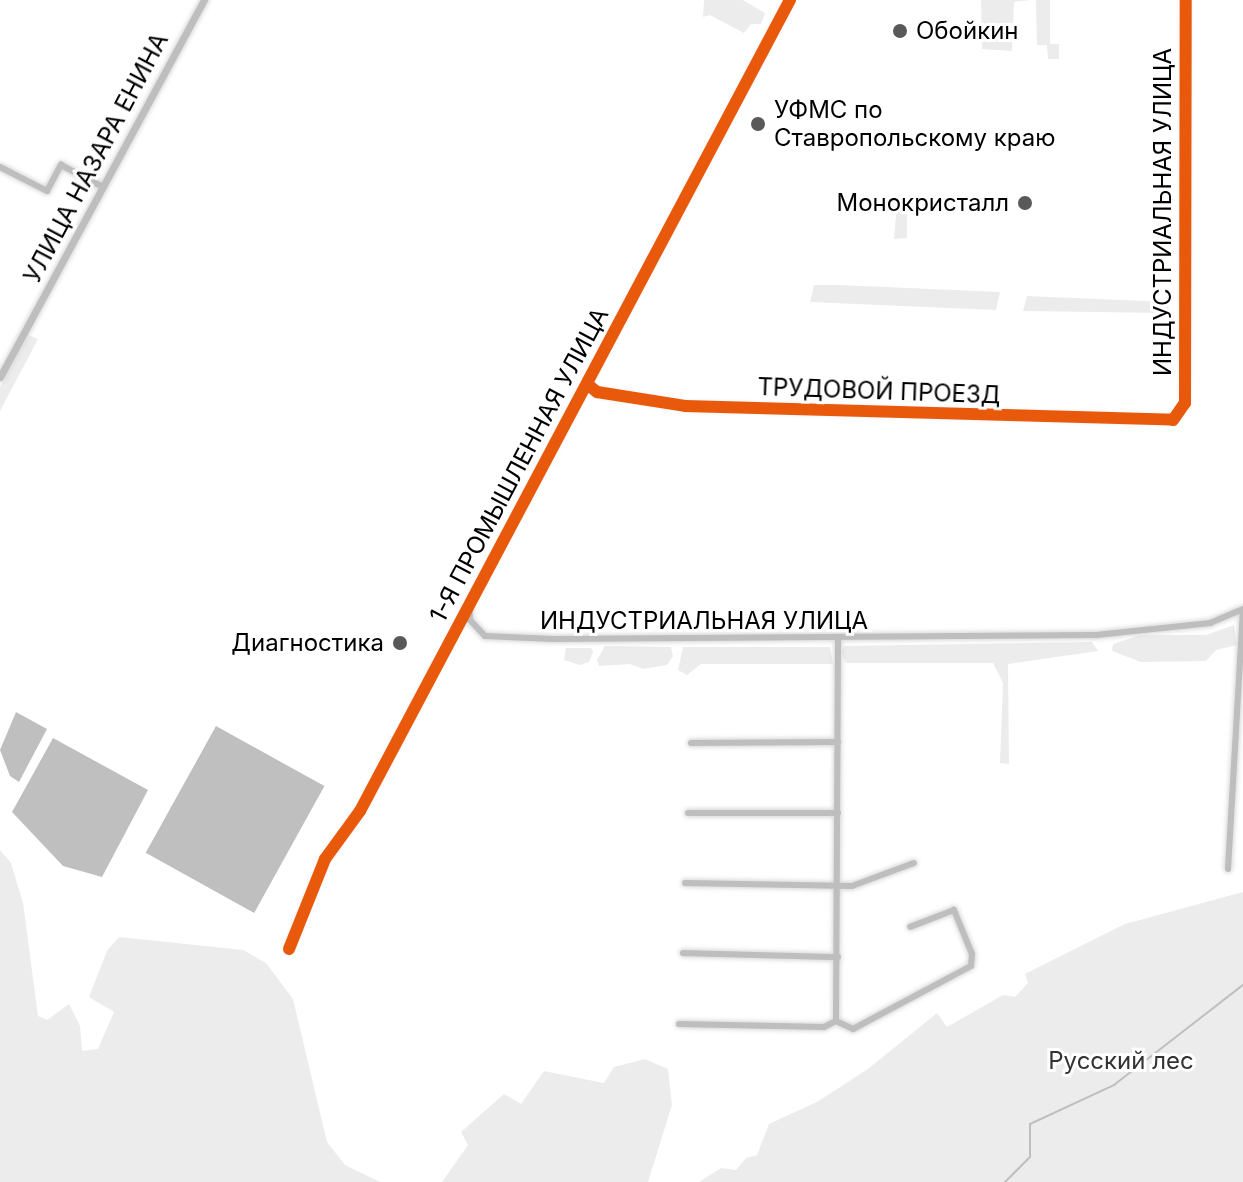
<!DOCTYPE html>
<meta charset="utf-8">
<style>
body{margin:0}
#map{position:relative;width:1243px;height:1182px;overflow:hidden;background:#fff;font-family:Inter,sans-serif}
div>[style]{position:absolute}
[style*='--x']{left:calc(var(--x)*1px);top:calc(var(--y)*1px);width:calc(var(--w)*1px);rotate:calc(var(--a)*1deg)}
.green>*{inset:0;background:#ececec}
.water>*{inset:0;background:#bfbfbf;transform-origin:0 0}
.stream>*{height:2px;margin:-1px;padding:0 1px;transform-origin:1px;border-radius:1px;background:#bfbfbf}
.roads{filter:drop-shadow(0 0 2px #dbdbdb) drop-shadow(0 0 2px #dbdbdb)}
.minor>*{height:6px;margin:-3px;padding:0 3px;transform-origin:3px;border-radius:3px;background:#bebebe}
.major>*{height:7px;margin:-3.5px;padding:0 3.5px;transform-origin:3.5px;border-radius:3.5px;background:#bebebe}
.cycleway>*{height:12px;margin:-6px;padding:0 6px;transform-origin:6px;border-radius:6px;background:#e8590c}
.dots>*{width:22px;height:22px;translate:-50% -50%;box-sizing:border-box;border:4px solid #fff;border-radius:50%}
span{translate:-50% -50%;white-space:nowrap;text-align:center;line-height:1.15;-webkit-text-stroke:6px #fff;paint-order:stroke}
.poi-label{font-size:24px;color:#000}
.left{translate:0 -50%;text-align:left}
.right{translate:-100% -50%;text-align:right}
.street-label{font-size:24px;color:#000}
.park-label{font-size:24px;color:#333}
</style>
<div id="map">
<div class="green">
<i style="clip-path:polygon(704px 0,743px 0,765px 13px,761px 24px,751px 24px,744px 33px,710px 15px,703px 17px)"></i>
<i style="clip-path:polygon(981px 0,1031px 0,1014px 2px,1012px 51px,982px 49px)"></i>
<i style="clip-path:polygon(1036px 0,1050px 0,1050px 44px,1059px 44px,1059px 59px,1048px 59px,1047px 45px,1037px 45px)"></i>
<i style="clip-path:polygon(907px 203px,907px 238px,894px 239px,897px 204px)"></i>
<i style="clip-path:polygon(814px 285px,839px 285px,1000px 292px,996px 310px,810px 302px)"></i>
<i style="clip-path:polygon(1027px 296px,1168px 302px,1169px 313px,1023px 311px)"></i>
<i style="clip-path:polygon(28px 335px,38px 339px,0 411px,0 387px)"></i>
<i style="clip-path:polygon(1234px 625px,1237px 645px,1216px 650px,1206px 661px,1141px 662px,1112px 651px,1113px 644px,1141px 635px,1206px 635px)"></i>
<i style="clip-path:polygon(1092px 642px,1098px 651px,1008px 664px,1009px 764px,1000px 763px,1003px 683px,993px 663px,846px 663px,841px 653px,844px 646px)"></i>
<i style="clip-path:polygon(605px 646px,671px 647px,673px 656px,667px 665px,643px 669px,630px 664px,599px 666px,597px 660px)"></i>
<i style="clip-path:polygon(683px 647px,830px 647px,833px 664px,701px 664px,687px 675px,678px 670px)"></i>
<i style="clip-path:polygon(566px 648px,591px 648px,593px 652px,589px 662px,580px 665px,564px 660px)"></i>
<i style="clip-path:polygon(0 850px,11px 863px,23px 903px,38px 1016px,47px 1020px,69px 1004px,80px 1026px,82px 1051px,98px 1049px,114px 1012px,89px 997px,107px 951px,119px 937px,243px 950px,266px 963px,293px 999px,327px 1142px,345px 1165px,380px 1182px,0 1182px)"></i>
<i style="clip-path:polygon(1243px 892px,1243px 1182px,699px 1182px,721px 1168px,736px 1170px,746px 1158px,757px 1155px,769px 1124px,817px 1102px,868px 1069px,937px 1013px,947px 1027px,1003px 995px,1015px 997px,1028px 983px,1025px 974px,1125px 924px)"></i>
<i style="clip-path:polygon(645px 1059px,668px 1069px,672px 1105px,648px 1182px,442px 1182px,468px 1145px,461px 1132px,504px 1094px,521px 1104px,544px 1071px,604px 1083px,614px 1067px)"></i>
</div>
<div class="water">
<i style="clip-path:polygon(16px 712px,47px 729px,19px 782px,10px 776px,0 750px)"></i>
<i style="left:216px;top:726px;width:124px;height:145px;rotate:29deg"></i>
<i style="clip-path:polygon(53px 738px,148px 790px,102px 877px,63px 866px,12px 812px)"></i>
</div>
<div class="stream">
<i style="--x:1005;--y:1182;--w:35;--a:-45"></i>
<i style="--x:1030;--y:1157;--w:33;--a:-90"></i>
<i style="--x:1030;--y:1124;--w:93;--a:-24.9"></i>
<i style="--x:1114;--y:1085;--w:163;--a:-37.8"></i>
</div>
<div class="roads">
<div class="minor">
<i style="--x:0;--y:167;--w:53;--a:27.1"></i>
<i style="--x:47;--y:191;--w:30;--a:-62"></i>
<i style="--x:61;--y:165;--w:47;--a:27.6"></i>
<i style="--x:587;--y:384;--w:13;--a:39"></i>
<i style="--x:597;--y:392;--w:89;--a:9"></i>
<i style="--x:685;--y:406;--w:488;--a:1.6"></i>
<i style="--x:1173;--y:420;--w:21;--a:-55"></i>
<i style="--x:1185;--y:403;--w:403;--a:-89.9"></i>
<i style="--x:469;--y:606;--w:14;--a:86"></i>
<i style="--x:470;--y:620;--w:22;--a:47"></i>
<i style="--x:485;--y:636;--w:68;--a:2.5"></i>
<i style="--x:553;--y:639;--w:543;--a:-0.42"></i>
<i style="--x:1096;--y:635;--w:115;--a:-6"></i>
<i style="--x:1210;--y:623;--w:36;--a:-23"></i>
<i style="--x:691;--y:743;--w:147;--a:-0.4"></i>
<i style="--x:688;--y:813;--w:150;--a:0"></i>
<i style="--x:1228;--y:869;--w:258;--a:-86.7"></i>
<i style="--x:685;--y:883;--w:167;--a:1"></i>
<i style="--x:852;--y:886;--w:66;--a:-20.4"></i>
<i style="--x:289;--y:949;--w:97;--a:-68.2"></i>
<i style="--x:325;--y:859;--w:59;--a:-53.9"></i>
<i style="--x:360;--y:811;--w:918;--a:-62.07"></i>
<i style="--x:683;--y:953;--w:155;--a:1.5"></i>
<i style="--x:836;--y:1021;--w:382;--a:-89.7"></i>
<i style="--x:836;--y:1021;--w:19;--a:25"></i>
<i style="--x:853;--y:1029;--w:134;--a:-28.1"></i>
<i style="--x:971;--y:966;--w:12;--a:-85"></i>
<i style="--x:972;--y:954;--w:48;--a:-112.2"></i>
<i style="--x:954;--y:910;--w:47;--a:158.9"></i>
<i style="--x:679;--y:1024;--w:145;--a:1.2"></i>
<i style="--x:824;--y:1027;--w:13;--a:-27"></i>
</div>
<div class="major">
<i style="--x:0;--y:377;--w:429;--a:-61.6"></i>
</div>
</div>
<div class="cycleway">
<i style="--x:587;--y:384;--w:13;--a:39"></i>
<i style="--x:597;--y:392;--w:89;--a:9"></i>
<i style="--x:685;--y:406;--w:488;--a:1.6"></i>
<i style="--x:1173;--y:420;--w:21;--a:-55"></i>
<i style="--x:1185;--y:403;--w:403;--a:-89.9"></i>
<i style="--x:289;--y:949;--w:97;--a:-68.2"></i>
<i style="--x:325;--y:859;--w:59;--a:-53.9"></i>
<i style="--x:360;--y:811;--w:918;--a:-62.07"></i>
</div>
<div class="dots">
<i style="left:900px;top:31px;background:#595959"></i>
<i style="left:758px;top:124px;background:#595959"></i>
<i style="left:1025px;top:203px;background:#595959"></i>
<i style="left:400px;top:643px;background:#595959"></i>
</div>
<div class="poi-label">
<span class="left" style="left:916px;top:31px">Обойкин</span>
<span class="left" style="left:774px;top:124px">УФМС по<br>Ставропольскому краю</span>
<span class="right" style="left:1009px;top:203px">Монокристалл</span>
<span class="right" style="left:384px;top:643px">Диагностика</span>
</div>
<div class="street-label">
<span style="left:96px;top:158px;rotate:-62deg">УЛИЦА НАЗАРА ЕНИНА</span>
<span style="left:1163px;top:212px;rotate:-90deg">ИНДУСТРИАЛЬНАЯ УЛИЦА</span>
<span style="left:879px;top:391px;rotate:2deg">ТРУДОВОЙ ПРОЕЗД</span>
<span style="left:519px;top:465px;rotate:-62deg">1-Я ПРОМЫШЛЕННАЯ УЛИЦА</span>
<span style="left:704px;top:621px">ИНДУСТРИАЛЬНАЯ УЛИЦА</span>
</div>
<div class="park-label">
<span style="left:1121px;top:1061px">Русский лес</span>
</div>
</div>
